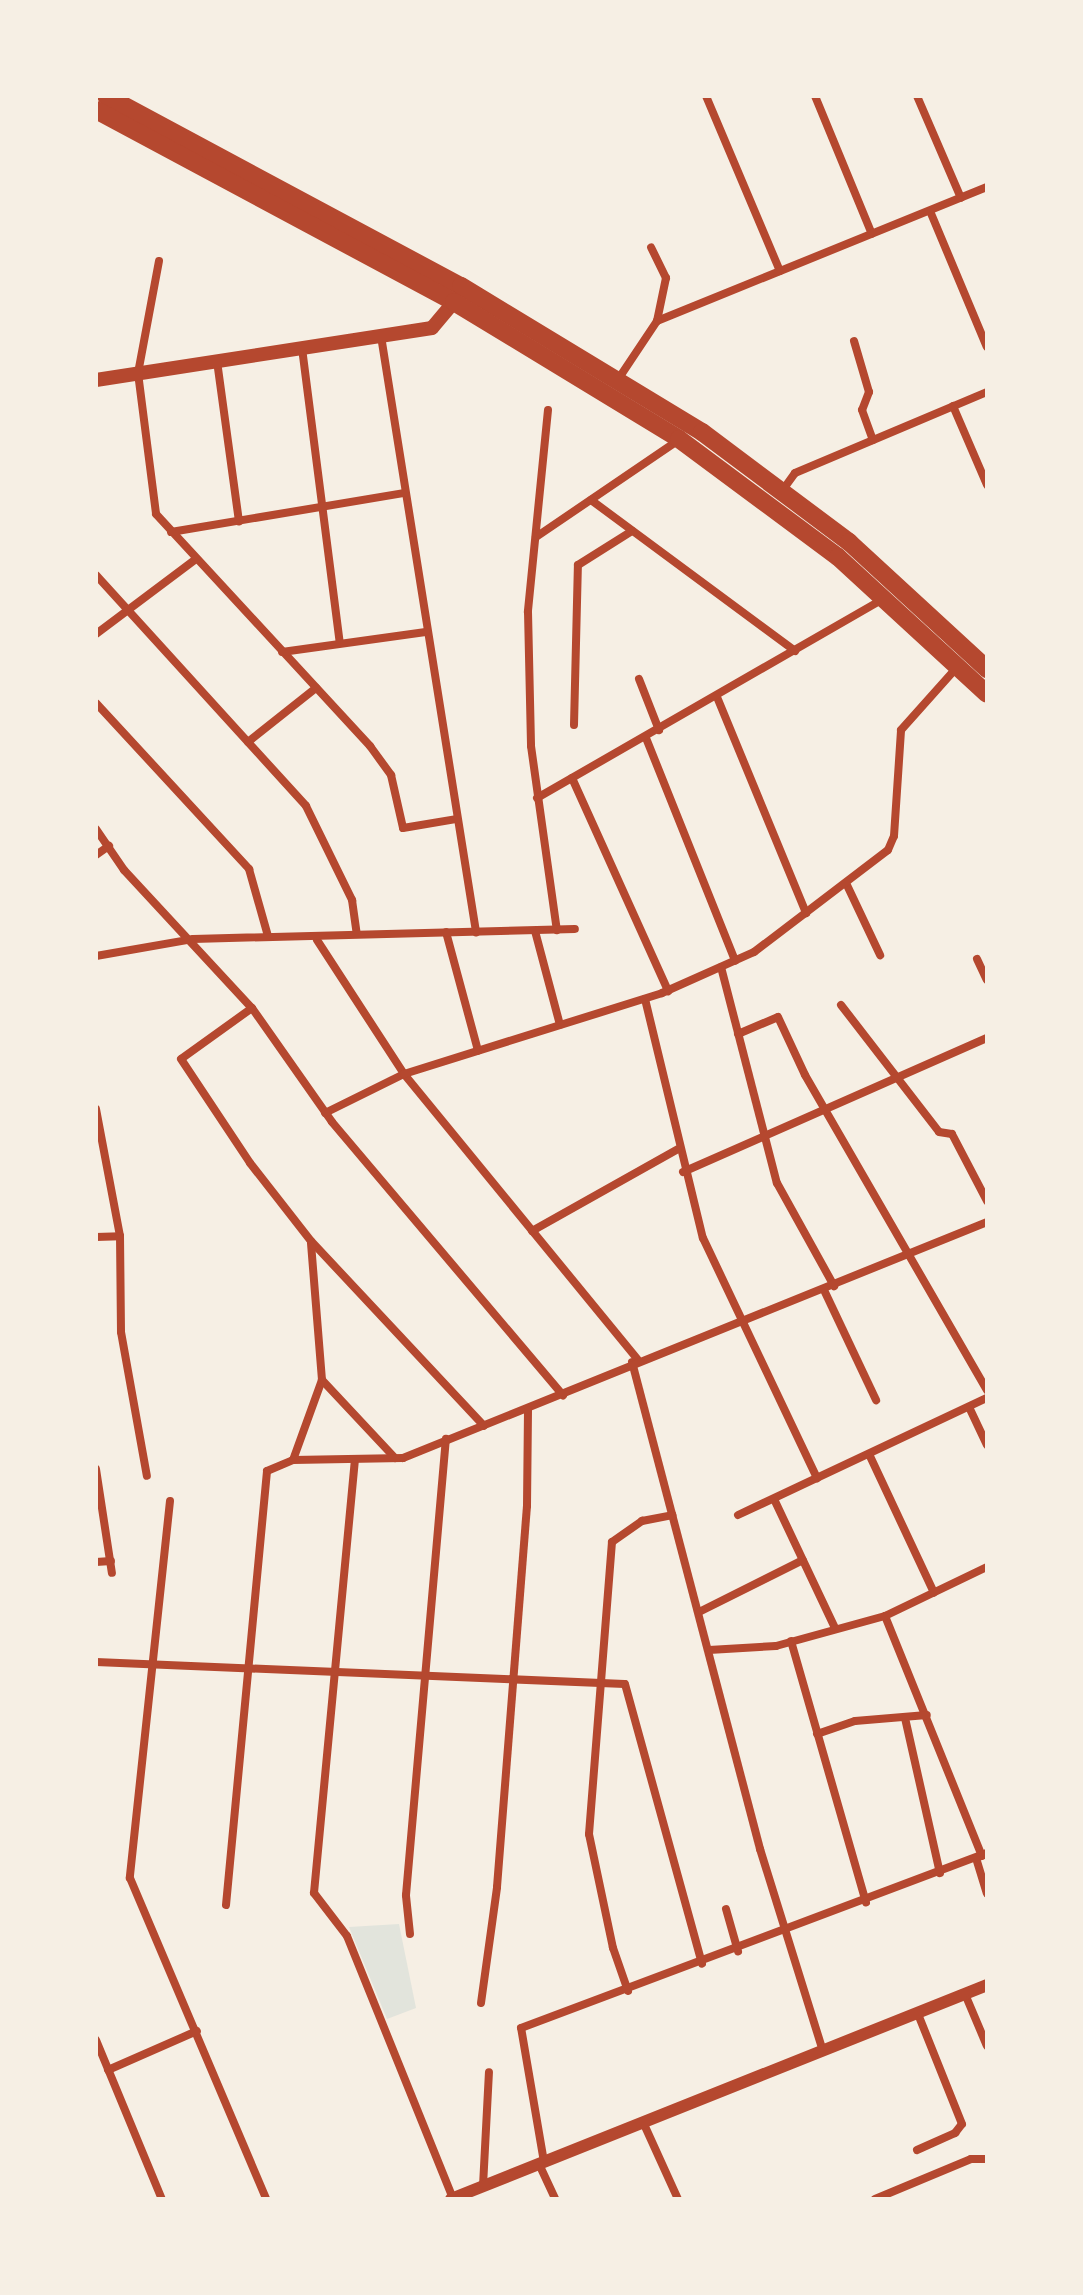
<!DOCTYPE html>
<style>
body{margin:0}
#map{position:relative;width:1083px;height:2295px;overflow:hidden;background:#f6efe4;font-family:Manrope,sans-serif}
div>[style]{position:absolute}
[style*='--x']{left:calc(var(--x)*1px);top:calc(var(--y)*1px);width:calc(var(--w)*1px);rotate:calc(var(--a)*1deg)}
.green>*{inset:0;background:#e2e4dc}
.minor>*{height:8px;margin:-4px;padding:0 4px;transform-origin:4px;border-radius:4px;background:#b5482f}
.tertiary>*{height:12px;margin:-6px;padding:0 6px;transform-origin:6px;border-radius:6px;background:#b5482f}
.secondary>*{height:14px;margin:-7px;padding:0 7px;transform-origin:7px;border-radius:7px;background:#b5482f}
.trunk>*{height:18px;margin:-9px;padding:0 9px;transform-origin:9px;border-radius:9px;background:#b5482f}
span{translate:-50% -50%;white-space:nowrap;text-align:center;line-height:1.15;-webkit-text-stroke:7px #f6efe4;paint-order:stroke}
.frame{position:absolute;inset:0;border:98px solid #f6efe4;pointer-events:none}
</style>
<div id="map">
<div class="green">
<i style="clip-path:polygon(399px 1924px,416px 2008px,387px 2019px,349px 1927px)"></i>
</div>
<div class="minor">
<i style="--x:706;--y:96;--w:190;--a:67.1"></i>
<i style="--x:815;--y:96;--w:149;--a:67.6"></i>
<i style="--x:917;--y:96;--w:111;--a:66.7"></i>
<i style="--x:930;--y:211;--w:147;--a:67.3"></i>
<i style="--x:159;--y:261;--w:114;--a:100.6"></i>
<i style="--x:138;--y:373;--w:142;--a:82.7"></i>
<i style="--x:156;--y:514;--w:316;--a:47.3"></i>
<i style="--x:370;--y:746;--w:36;--a:54"></i>
<i style="--x:391;--y:775;--w:54;--a:77.2"></i>
<i style="--x:403;--y:828;--w:55;--a:-9.5"></i>
<i style="--x:657;--y:321;--w:356;--a:-22.1"></i>
<i style="--x:381;--y:336;--w:604;--a:80.94"></i>
<i style="--x:854;--y:341;--w:53;--a:73.6"></i>
<i style="--x:869;--y:392;--w:19;--a:111"></i>
<i style="--x:862;--y:410;--w:32;--a:70"></i>
<i style="--x:302;--y:348;--w:297;--a:82.7"></i>
<i style="--x:217;--y:361;--w:162;--a:82.2"></i>
<i style="--x:619;--y:378;--w:69;--a:-56.3"></i>
<i style="--x:657;--y:321;--w:44;--a:-78.2"></i>
<i style="--x:666;--y:278;--w:34;--a:-116"></i>
<i style="--x:953;--y:406;--w:86;--a:66.7"></i>
<i style="--x:548;--y:410;--w:203;--a:95.7"></i>
<i style="--x:528;--y:612;--w:134;--a:88.7"></i>
<i style="--x:531;--y:746;--w:186;--a:82"></i>
<i style="--x:782;--y:491;--w:22;--a:-54"></i>
<i style="--x:795;--y:473;--w:208;--a:-22.9"></i>
<i style="--x:591;--y:500;--w:254;--a:36.5"></i>
<i style="--x:171;--y:532;--w:237;--a:-9.5"></i>
<i style="--x:536;--y:537;--w:171;--a:-34.2"></i>
<i style="--x:96;--y:575;--w:312;--a:47.7"></i>
<i style="--x:306;--y:806;--w:105;--a:63.9"></i>
<i style="--x:352;--y:900;--w:34;--a:82"></i>
<i style="--x:96;--y:634;--w:125;--a:-36.9"></i>
<i style="--x:282;--y:652;--w:145;--a:-7.9"></i>
<i style="--x:639;--y:679;--w:55;--a:68.6"></i>
<i style="--x:717;--y:697;--w:234;--a:67.6"></i>
<i style="--x:96;--y:703;--w:226;--a:47.3"></i>
<i style="--x:249;--y:869;--w:70;--a:74.2"></i>
<i style="--x:574;--y:725;--w:160;--a:-88.6"></i>
<i style="--x:578;--y:565;--w:64;--a:-32.2"></i>
<i style="--x:646;--y:738;--w:240;--a:68.2"></i>
<i style="--x:248;--y:742;--w:87;--a:-38.5"></i>
<i style="--x:572;--y:778;--w:234;--a:65.7"></i>
<i style="--x:537;--y:798;--w:401;--a:-29.9"></i>
<i style="--x:96;--y:829;--w:50;--a:55.7"></i>
<i style="--x:124;--y:870;--w:188;--a:47.2"></i>
<i style="--x:252;--y:1008;--w:139;--a:54.9"></i>
<i style="--x:332;--y:1122;--w:358;--a:49.8"></i>
<i style="--x:96;--y:855;--w:16;--a:-35"></i>
<i style="--x:846;--y:883;--w:80;--a:64.7"></i>
<i style="--x:535;--y:931;--w:97;--a:75.1"></i>
<i style="--x:446;--y:932;--w:123;--a:74.9"></i>
<i style="--x:317;--y:940;--w:160;--a:57"></i>
<i style="--x:404;--y:1074;--w:368;--a:50.7"></i>
<i style="--x:96;--y:956;--w:98;--a:-9.9"></i>
<i style="--x:193;--y:939;--w:382;--a:-1.5"></i>
<i style="--x:977;--y:959;--w:23;--a:65"></i>
<i style="--x:721;--y:967;--w:223;--a:75.5"></i>
<i style="--x:777;--y:1183;--w:118;--a:61"></i>
<i style="--x:645;--y:999;--w:246;--a:76.4"></i>
<i style="--x:703;--y:1238;--w:266;--a:64.6"></i>
<i style="--x:841;--y:1005;--w:160;--a:52.3"></i>
<i style="--x:939;--y:1132;--w:13;--a:9"></i>
<i style="--x:952;--y:1134;--w:76;--a:62.4"></i>
<i style="--x:252;--y:1008;--w:87;--a:144.3"></i>
<i style="--x:181;--y:1059;--w:125;--a:56.4"></i>
<i style="--x:250;--y:1163;--w:99;--a:52"></i>
<i style="--x:311;--y:1241;--w:253;--a:46.9"></i>
<i style="--x:738;--y:1034;--w:43;--a:-23"></i>
<i style="--x:778;--y:1017;--w:64;--a:65"></i>
<i style="--x:805;--y:1075;--w:364;--a:60"></i>
<i style="--x:96;--y:1109;--w:129;--a:79.3"></i>
<i style="--x:120;--y:1236;--w:96;--a:89.4"></i>
<i style="--x:121;--y:1332;--w:146;--a:79.8"></i>
<i style="--x:325;--y:1113;--w:88;--a:-26.3"></i>
<i style="--x:404;--y:1074;--w:270;--a:-17.4"></i>
<i style="--x:662;--y:993;--w:101;--a:-24"></i>
<i style="--x:754;--y:952;--w:168;--a:-37.3"></i>
<i style="--x:888;--y:850;--w:15;--a:-67"></i>
<i style="--x:894;--y:836;--w:106;--a:-86.2"></i>
<i style="--x:901;--y:730;--w:86;--a:-48.3"></i>
<i style="--x:683;--y:1172;--w:332;--a:-23.8"></i>
<i style="--x:532;--y:1231;--w:167;--a:-29.3"></i>
<i style="--x:96;--y:1237;--w:24;--a:-2"></i>
<i style="--x:824;--y:1290;--w:122;--a:64.7"></i>
<i style="--x:632;--y:1362;--w:504;--a:75.27"></i>
<i style="--x:760;--y:1849;--w:212;--a:72.7"></i>
<i style="--x:322;--y:1380;--w:107;--a:46.9"></i>
<i style="--x:969;--y:1407;--w:42;--a:64.7"></i>
<i style="--x:869;--y:1454;--w:153;--a:64.9"></i>
<i style="--x:355;--y:1459;--w:436;--a:95.4"></i>
<i style="--x:314;--y:1893;--w:54;--a:52.5"></i>
<i style="--x:347;--y:1936;--w:283;--a:68"></i>
<i style="--x:293;--y:1460;--w:85;--a:-70.1"></i>
<i style="--x:322;--y:1380;--w:137;--a:-94.6"></i>
<i style="--x:96;--y:1469;--w:105;--a:81.3"></i>
<i style="--x:774;--y:1499;--w:143;--a:64.7"></i>
<i style="--x:170;--y:1501;--w:379;--a:96.1"></i>
<i style="--x:130;--y:1878;--w:349;--a:67"></i>
<i style="--x:738;--y:1515;--w:275;--a:-25.2"></i>
<i style="--x:96;--y:1562;--w:15;--a:-4"></i>
<i style="--x:699;--y:1612;--w:116;--a:-26.6"></i>
<i style="--x:885;--y:1616;--w:259;--a:68"></i>
<i style="--x:791;--y:1641;--w:272;--a:74"></i>
<i style="--x:709;--y:1650;--w:67;--a:-3.4"></i>
<i style="--x:776;--y:1646;--w:113;--a:-15.4"></i>
<i style="--x:885;--y:1616;--w:113;--a:-25.7"></i>
<i style="--x:96;--y:1662;--w:529;--a:2.38"></i>
<i style="--x:625;--y:1684;--w:290;--a:74.6"></i>
<i style="--x:905;--y:1718;--w:159;--a:77.3"></i>
<i style="--x:817;--y:1734;--w:40;--a:-18.9"></i>
<i style="--x:855;--y:1721;--w:72;--a:-4.8"></i>
<i style="--x:976;--y:1858;--w:37;--a:73"></i>
<i style="--x:226;--y:1905;--w:436;--a:-84.6"></i>
<i style="--x:267;--y:1471;--w:28;--a:-23"></i>
<i style="--x:293;--y:1460;--w:110;--a:-1"></i>
<i style="--x:403;--y:1458;--w:630;--a:-22"></i>
<i style="--x:726;--y:1909;--w:44;--a:74.1"></i>
<i style="--x:410;--y:1934;--w:39;--a:-96"></i>
<i style="--x:406;--y:1895;--w:458;--a:-85"></i>
<i style="--x:628;--y:1991;--w:46;--a:-109.2"></i>
<i style="--x:613;--y:1948;--w:116;--a:-101.9"></i>
<i style="--x:589;--y:1834;--w:293;--a:-85.5"></i>
<i style="--x:612;--y:1542;--w:37;--a:-35"></i>
<i style="--x:642;--y:1521;--w:31;--a:-11"></i>
<i style="--x:965;--y:1994;--w:56;--a:67.1"></i>
<i style="--x:481;--y:2003;--w:117;--a:-82.1"></i>
<i style="--x:497;--y:1887;--w:382;--a:-85.5"></i>
<i style="--x:527;--y:1506;--w:96;--a:-89.4"></i>
<i style="--x:96;--y:2040;--w:172;--a:67.5"></i>
<i style="--x:108;--y:2070;--w:97;--a:-23.7"></i>
<i style="--x:643;--y:2122;--w:85;--a:65.6"></i>
<i style="--x:917;--y:2150;--w:42;--a:-24.1"></i>
<i style="--x:955;--y:2133;--w:11;--a:-52"></i>
<i style="--x:962;--y:2124;--w:118;--a:-111.8"></i>
<i style="--x:544;--y:2162;--w:136;--a:-99.7"></i>
<i style="--x:521;--y:2028;--w:498;--a:-20.6"></i>
<i style="--x:539;--y:2164;--w:38;--a:65"></i>
<i style="--x:483;--y:2186;--w:114;--a:-87"></i>
<i style="--x:875;--y:2199;--w:104;--a:-22.6"></i>
<i style="--x:971;--y:2159;--w:16;--a:0"></i>
</div>
<div class="tertiary">
<i style="--x:451;--y:2199;--w:577;--a:-21.76"></i>
</div>
<div class="secondary">
<i style="--x:96;--y:380;--w:340;--a:-8.8"></i>
<i style="--x:432;--y:328;--w:34;--a:-50"></i>
</div>
<div class="trunk">
<i style="--x:106;--y:96;--w:403;--a:28.2"></i>
<i style="--x:461;--y:286;--w:282;--a:31.2"></i>
<i style="--x:702;--y:432;--w:184;--a:36.8"></i>
<i style="--x:849;--y:542;--w:188;--a:42.6"></i>
<i style="--x:96;--y:110;--w:406;--a:28.2"></i>
<i style="--x:454;--y:302;--w:263;--a:31.3"></i>
<i style="--x:679;--y:439;--w:198;--a:36.6"></i>
<i style="--x:838;--y:557;--w:202;--a:42.6"></i>
</div>
<div class="frame"></div>
</div>
